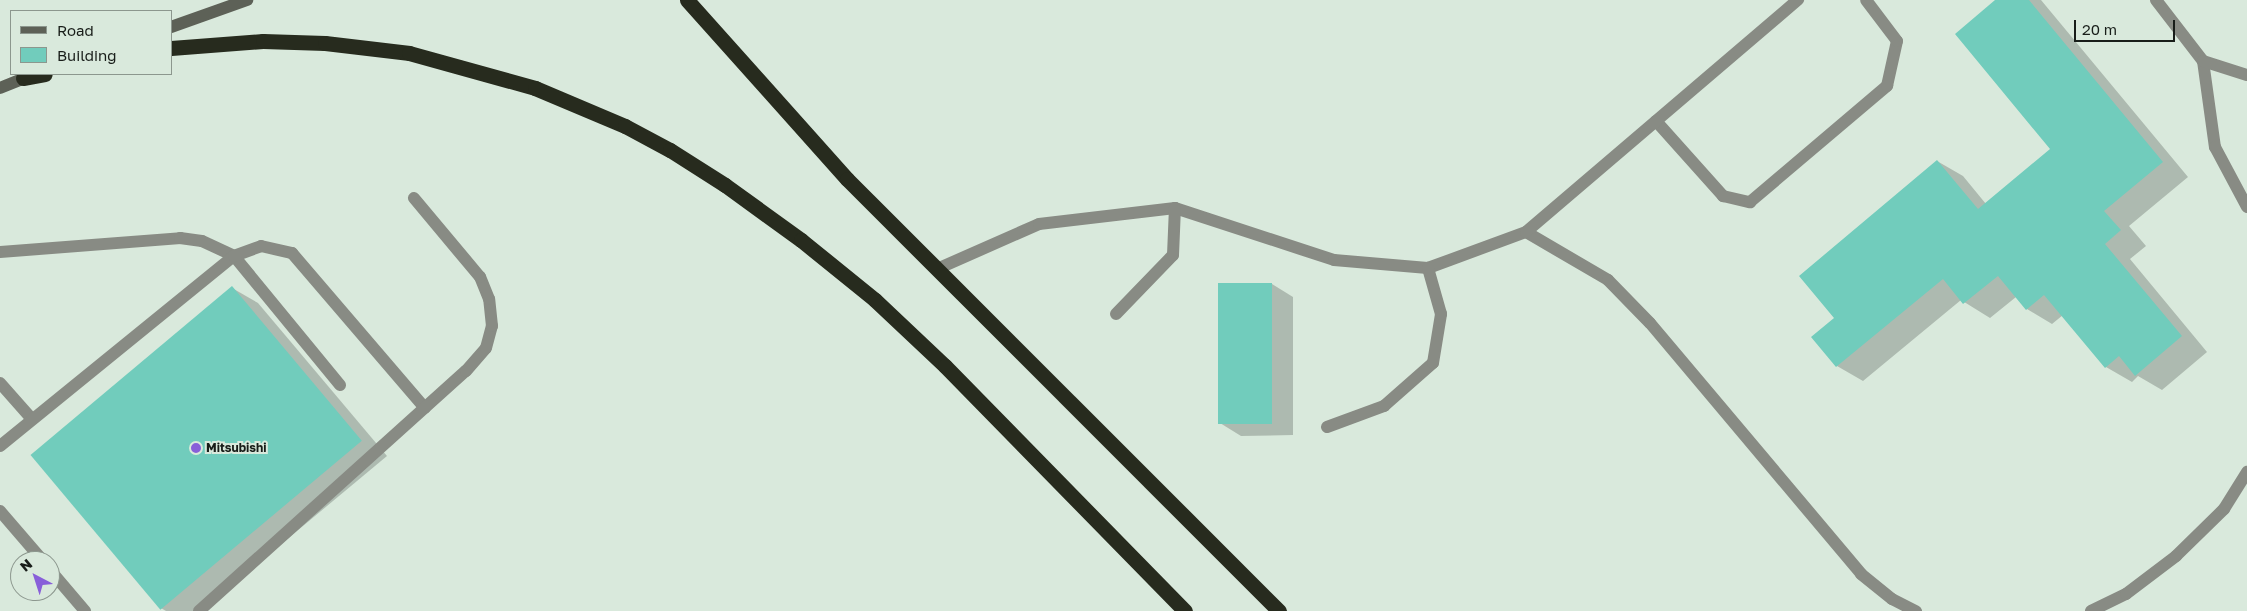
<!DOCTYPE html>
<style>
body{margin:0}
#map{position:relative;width:2247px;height:611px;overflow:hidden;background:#d9e9dc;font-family:"Golos Text",sans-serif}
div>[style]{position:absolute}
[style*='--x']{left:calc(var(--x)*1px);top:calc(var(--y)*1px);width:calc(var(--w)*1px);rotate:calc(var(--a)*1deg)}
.shadow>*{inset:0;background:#0003}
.building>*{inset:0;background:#71ccbc;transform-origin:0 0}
.lane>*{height:12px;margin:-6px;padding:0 6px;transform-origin:6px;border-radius:6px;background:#888b84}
.secondary>*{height:12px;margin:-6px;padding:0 6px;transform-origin:6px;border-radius:6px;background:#5d6157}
.highway>*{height:15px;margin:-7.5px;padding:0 7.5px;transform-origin:7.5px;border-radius:7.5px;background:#272b1e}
.dots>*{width:14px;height:14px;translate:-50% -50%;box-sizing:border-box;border:2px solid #d9e9dc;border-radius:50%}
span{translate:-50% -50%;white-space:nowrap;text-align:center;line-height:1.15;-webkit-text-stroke:4px #d9e9dc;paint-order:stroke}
.poi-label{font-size:12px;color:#181d19;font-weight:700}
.left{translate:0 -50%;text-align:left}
.legend{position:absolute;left:10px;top:10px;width:162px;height:65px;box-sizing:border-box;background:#d9e9dc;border:1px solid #8c978e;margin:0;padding:6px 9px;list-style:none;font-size:15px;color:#181d19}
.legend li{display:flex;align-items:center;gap:10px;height:25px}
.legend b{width:25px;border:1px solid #8c978e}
.north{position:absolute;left:10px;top:551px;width:50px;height:50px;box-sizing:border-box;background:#d9e9dc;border:1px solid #8c978e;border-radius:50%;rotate:320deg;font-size:14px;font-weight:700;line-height:20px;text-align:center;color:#181d19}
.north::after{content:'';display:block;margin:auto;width:18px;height:22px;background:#885fd9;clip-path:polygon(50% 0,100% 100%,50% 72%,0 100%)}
.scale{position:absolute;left:2074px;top:20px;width:101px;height:22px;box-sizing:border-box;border:2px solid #181d19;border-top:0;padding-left:6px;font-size:15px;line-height:18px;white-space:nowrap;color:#181d19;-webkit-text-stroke:4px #d9e9dc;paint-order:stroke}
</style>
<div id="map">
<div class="shadow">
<i style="clip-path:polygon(1997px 0,2041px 0,2188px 177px,2129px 226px,2146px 246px,2130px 259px,2207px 352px,2162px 390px,2138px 376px,2132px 382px,2106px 367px,2063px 315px,2052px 324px,2027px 309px,2016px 297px,1990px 318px,1961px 300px,1863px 381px,1837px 366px,1836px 318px,1937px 161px,1963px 176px,1986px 204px,2052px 149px)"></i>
<i style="clip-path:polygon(1272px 284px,1293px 297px,1293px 435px,1241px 436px,1220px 423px)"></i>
<i style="clip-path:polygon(232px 288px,258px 303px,387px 456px,201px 611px,166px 611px,161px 608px)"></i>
</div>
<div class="building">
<i style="clip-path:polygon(1995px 0,2029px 0,2163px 162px,2104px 211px,2121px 230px,2105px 244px,2182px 336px,2135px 376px,2119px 356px,2105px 368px,2044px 295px,2026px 310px,1998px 276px,1963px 304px,1943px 279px,1836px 367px,1811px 337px,1834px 318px,1799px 276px,1937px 160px,1978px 209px,2050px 149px,1955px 34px)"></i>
<i style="left:1218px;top:283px;width:54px;height:141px"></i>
<i style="left:232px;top:286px;width:202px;height:263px;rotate:50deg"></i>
</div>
<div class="lane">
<i style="--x:2156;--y:0;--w:77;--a:52.4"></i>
<i style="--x:2203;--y:61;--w:87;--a:82.1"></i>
<i style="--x:2215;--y:147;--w:68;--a:61.9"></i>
<i style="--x:2203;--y:61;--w:46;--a:17.7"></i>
<i style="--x:1656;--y:121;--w:101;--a:48.2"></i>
<i style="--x:1723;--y:196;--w:28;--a:13"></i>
<i style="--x:1750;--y:202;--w:180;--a:-40.3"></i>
<i style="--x:1887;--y:86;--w:46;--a:-77.5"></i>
<i style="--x:1897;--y:41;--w:51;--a:-127.1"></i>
<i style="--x:1526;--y:232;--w:95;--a:30.3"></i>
<i style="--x:1608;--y:280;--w:60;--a:45.7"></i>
<i style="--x:1650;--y:323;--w:328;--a:49.9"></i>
<i style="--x:1861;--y:574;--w:40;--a:39"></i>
<i style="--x:1892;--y:599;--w:27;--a:27"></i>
<i style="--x:0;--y:252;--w:181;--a:-4.4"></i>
<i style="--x:180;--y:238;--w:22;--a:8"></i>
<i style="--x:202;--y:241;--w:35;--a:25"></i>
<i style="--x:234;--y:256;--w:167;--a:50.6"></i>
<i style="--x:937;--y:269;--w:111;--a:-23.8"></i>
<i style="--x:1039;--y:224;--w:137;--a:-6.7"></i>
<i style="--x:1175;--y:208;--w:167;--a:18.1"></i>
<i style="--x:1334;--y:260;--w:94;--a:4.9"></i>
<i style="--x:1428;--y:268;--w:104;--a:-20.2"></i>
<i style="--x:1526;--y:232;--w:358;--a:-40.5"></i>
<i style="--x:1116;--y:314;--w:82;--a:-46"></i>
<i style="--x:1173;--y:255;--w:47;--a:-87.6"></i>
<i style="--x:0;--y:383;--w:48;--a:48.4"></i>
<i style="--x:1327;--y:427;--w:61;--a:-20.2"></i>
<i style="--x:1384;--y:406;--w:65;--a:-41.3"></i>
<i style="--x:1433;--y:363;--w:50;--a:-80.7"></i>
<i style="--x:1441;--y:314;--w:48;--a:-105.8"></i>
<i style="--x:0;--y:446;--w:301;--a:-39.1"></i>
<i style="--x:234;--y:256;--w:29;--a:-20"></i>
<i style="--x:261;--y:246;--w:32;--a:13"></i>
<i style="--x:292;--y:253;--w:204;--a:49.4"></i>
<i style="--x:0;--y:511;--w:66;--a:49.3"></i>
<i style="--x:50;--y:570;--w:54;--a:49.5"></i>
<i style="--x:199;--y:611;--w:359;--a:-42"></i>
<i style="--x:466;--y:371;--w:30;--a:-49"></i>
<i style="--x:486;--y:348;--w:23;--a:-75"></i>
<i style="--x:492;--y:326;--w:27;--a:-96"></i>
<i style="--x:489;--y:299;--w:24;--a:-112"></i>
<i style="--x:480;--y:277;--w:103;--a:-129.9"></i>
<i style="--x:2091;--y:611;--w:39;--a:-26"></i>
<i style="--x:2126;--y:594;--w:63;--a:-37.2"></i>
<i style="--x:2176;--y:556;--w:67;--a:-44.4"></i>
<i style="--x:2224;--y:509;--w:44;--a:-58.1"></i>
</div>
<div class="secondary">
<i style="--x:171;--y:27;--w:81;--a:-19.6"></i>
<i style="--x:0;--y:88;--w:35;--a:-22"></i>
</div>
<div class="highway">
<i style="--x:687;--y:0;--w:240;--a:48.2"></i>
<i style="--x:847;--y:179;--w:611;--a:45"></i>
<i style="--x:171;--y:48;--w:92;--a:-4.4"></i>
<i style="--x:263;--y:41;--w:62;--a:1.8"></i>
<i style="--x:325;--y:43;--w:85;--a:6.8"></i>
<i style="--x:409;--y:53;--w:131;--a:15.5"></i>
<i style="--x:535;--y:88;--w:98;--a:22.9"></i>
<i style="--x:625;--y:126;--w:51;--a:28.1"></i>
<i style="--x:670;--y:150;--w:65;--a:32.5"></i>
<i style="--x:725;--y:185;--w:94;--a:35.9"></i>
<i style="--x:801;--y:240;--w:95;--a:39"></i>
<i style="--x:875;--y:300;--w:96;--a:43.3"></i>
<i style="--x:945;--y:366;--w:343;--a:45.6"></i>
<i style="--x:23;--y:78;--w:22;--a:-10"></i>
</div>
<div class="dots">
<i style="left:196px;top:448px;background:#885fd9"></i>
</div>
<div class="poi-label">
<span class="left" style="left:206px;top:448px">Mitsubishi</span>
</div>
<ul class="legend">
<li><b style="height:6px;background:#5d6157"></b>Road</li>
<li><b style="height:14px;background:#71ccbc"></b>Building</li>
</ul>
<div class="north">N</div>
<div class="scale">20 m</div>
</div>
